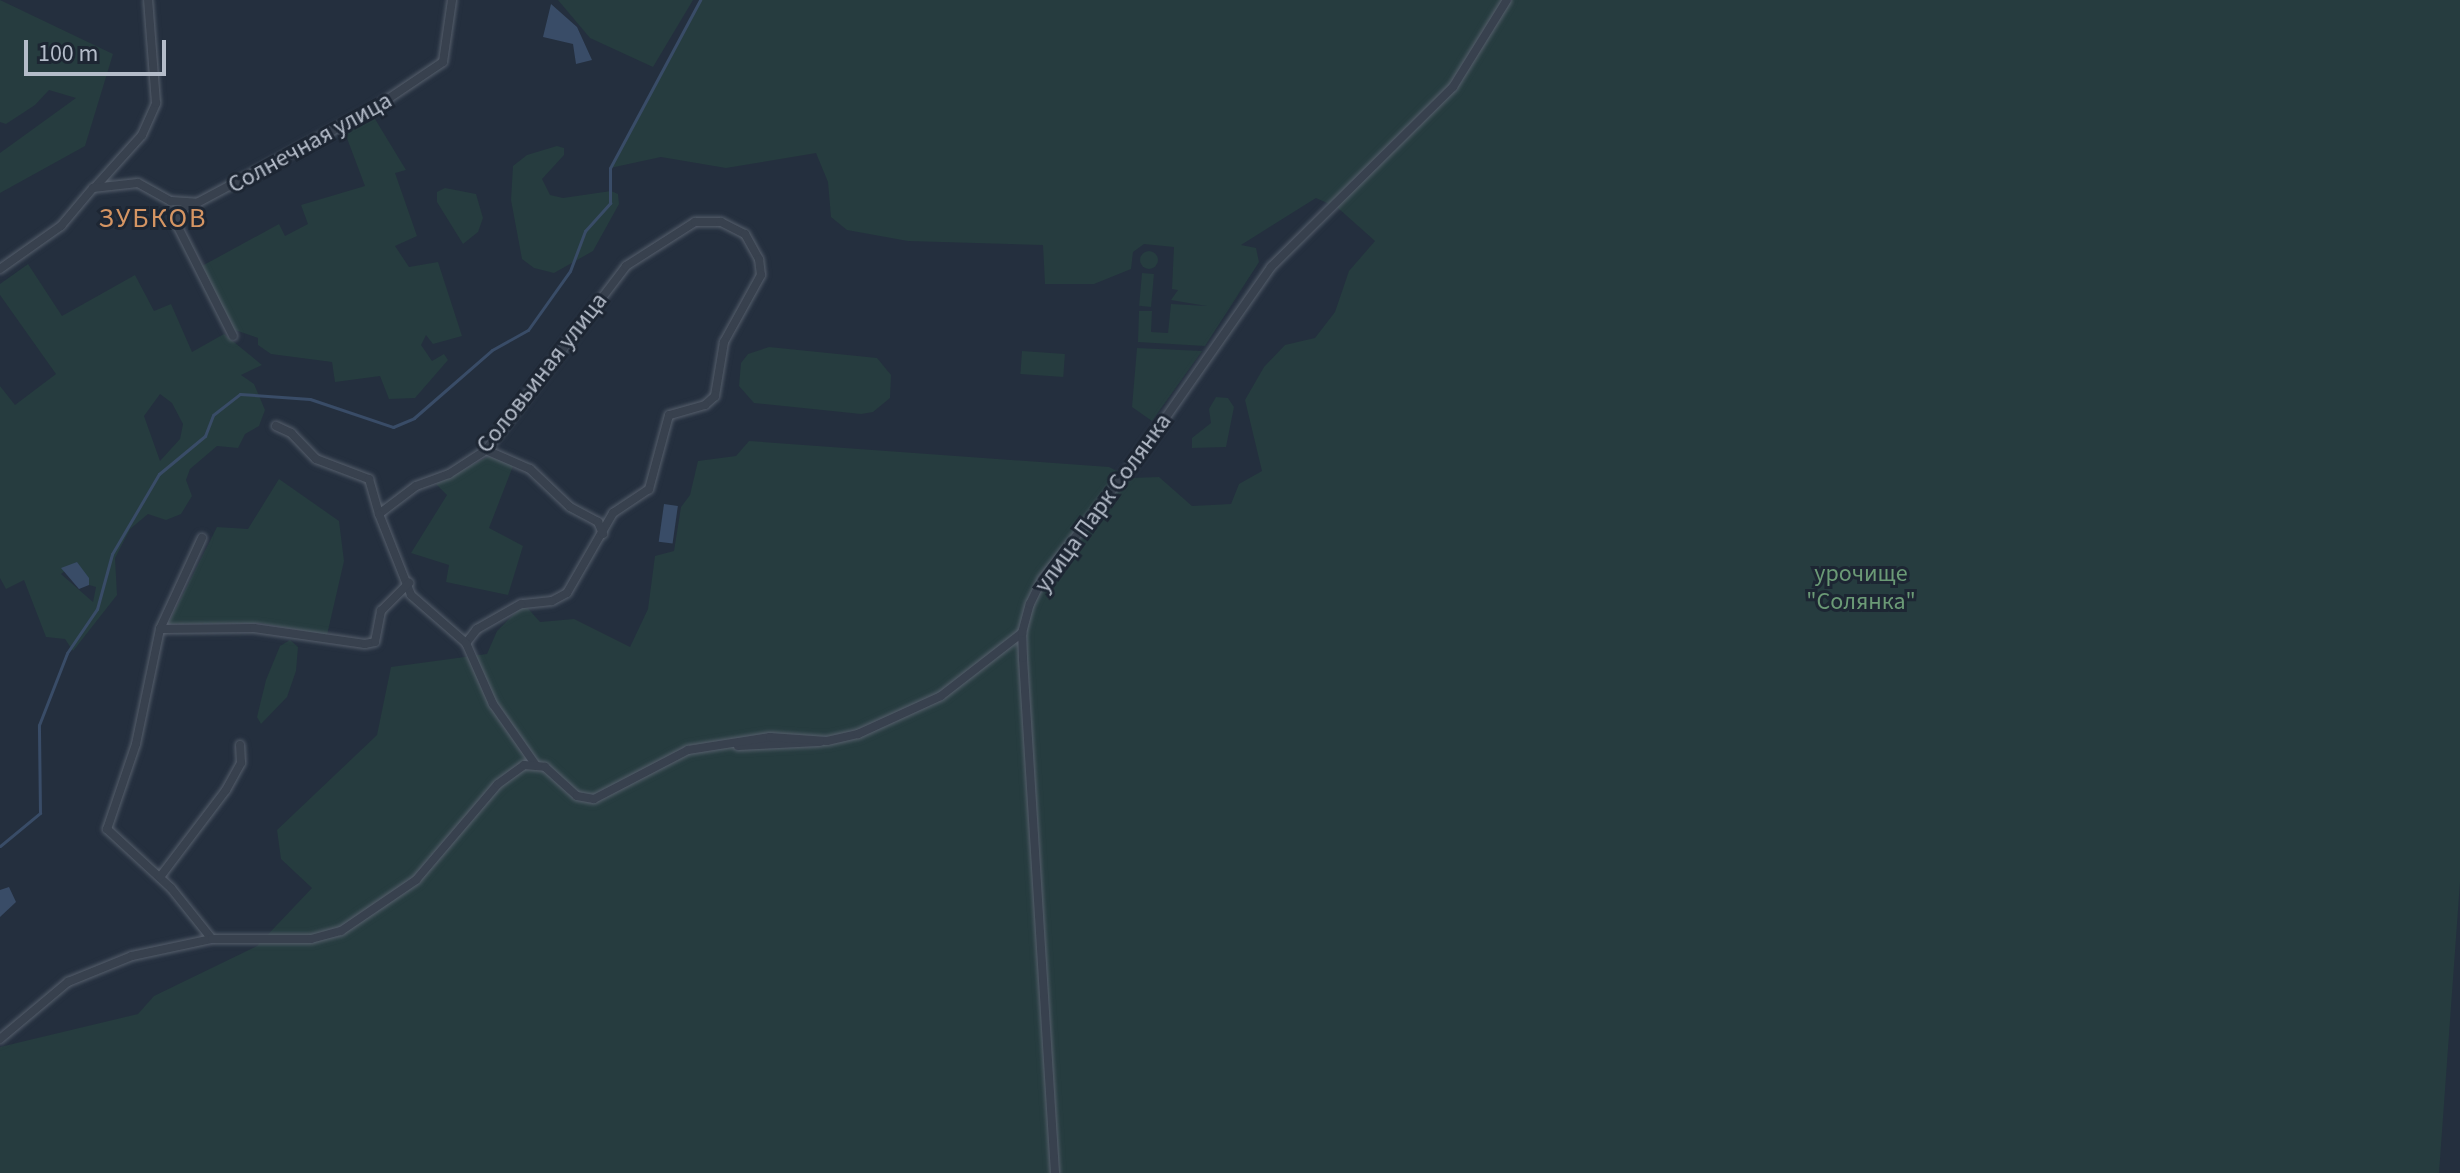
<!DOCTYPE html>
<meta charset="utf-8">
<style>
body{margin:0}
#map{position:relative;width:2460px;height:1173px;overflow:hidden;background:#242f3e;font-family:"Source Sans 3",sans-serif}
div>[style]{position:absolute}
[style*='--x']{left:calc(var(--x)*1px);top:calc(var(--y)*1px);width:calc(var(--w)*1px);rotate:calc(var(--a)*1deg)}
.green>*{inset:0;background:#263c3f;transform-origin:0 0}
.round{border-radius:50%}
.water>*{inset:0;background:#394c67;transform-origin:0 0}
.stream>*{height:3px;margin:-1.5px;padding:0 1.5px;transform-origin:1.5px;border-radius:1.5px;background:#394c67}
.roads{filter:drop-shadow(0 0 2px #565f6c) drop-shadow(0 0 2px #565f6c)}
.street>*{height:8px;margin:-4px;padding:0 4px;transform-origin:4px;border-radius:4px;background:#38414e}
span{translate:-50% -50%;white-space:nowrap;text-align:center;line-height:1.15;-webkit-text-stroke:6px #1d2633;paint-order:stroke}
.street-label{font-size:24px;color:#b4bcc9}
.park-label{font-size:24px;color:#6b9a76}
.quarter-label{font-size:28px;color:#d59563;letter-spacing:2px}
.scale{position:absolute;left:24px;top:40px;width:142px;height:36px;box-sizing:border-box;border:4px solid #b4bcc9;border-top:0;padding-left:10px;font-size:24px;line-height:28px;white-space:nowrap;color:#b4bcc9;-webkit-text-stroke:6px #1d2633;paint-order:stroke}
</style>
<div id="map">
<div class="green">
<i style="clip-path:polygon(0 0,113px 54px,85px 146px,0 193px,0 153px,76px 98px,49px 90px,35px 105px,6px 124px,0 122px)"></i>
<i style="clip-path:polygon(558px 0,693px 0,653px 67px,590px 38px)"></i>
<i style="clip-path:polygon(700px 0,2460px 0,2460px 882px,2439px 1173px,0 1173px,0 1047px,138px 1014px,154px 996px,257px 946px,312px 888px,281px 859px,277px 830px,377px 735px,391px 667px,487px 654px,497px 631px,524px 604px,540px 622px,574px 619px,630px 647px,648px 609px,655px 556px,674px 551px,681px 507px,690px 495px,698px 461px,736px 456px,749px 441px,1109px 467px,1131px 478px,1159px 477px,1192px 506px,1231px 504px,1239px 484px,1262px 471px,1245px 400px,1264px 367px,1285px 345px,1315px 338px,1335px 312px,1349px 271px,1375px 241px,1338px 208px,1316px 198px,1241px 245px,1256px 248px,1259px 262px,1205px 346px,1138px 342px,1139px 311px,1152px 311px,1151px 332px,1168px 333px,1171px 304px,1207px 306px,1171px 300px,1178px 290px,1172px 289px,1174px 247px,1144px 244px,1133px 252px,1131px 269px,1094px 284px,1045px 284px,1043px 245px,908px 241px,847px 230px,831px 217px,828px 182px,816px 153px,726px 168px,661px 157px,610px 168px)"></i>
<i style="clip-path:polygon(375px 119px,406px 170px,395px 173px,417px 236px,395px 246px,409px 267px,438px 262px,462px 336px,433px 344px,426px 335px,421px 345px,432px 361px,444px 354px,448px 360px,415px 398px,389px 399px,380px 376px,335px 382px,332px 362px,271px 354px,258px 345px,258px 338px,232px 329px,202px 266px,279px 224px,285px 236px,308px 224px,301px 205px,365px 186px,345px 133px)"></i>
<i style="clip-path:polygon(557px 146px,564px 148px,564px 155px,542px 179px,550px 195px,563px 198px,611px 191px,618px 194px,619px 204px,593px 251px,554px 273px,534px 268px,522px 259px,511px 200px,513px 166px,527px 155px)"></i>
<i style="clip-path:polygon(445px 188px,476px 194px,483px 218px,478px 232px,463px 244px,437px 202px,437px 192px)"></i>
<i class="round" style="left:1140px;top:251px;width:18px;height:18px"></i>
<i style="clip-path:polygon(evenodd,28px 264px,62px 316px,135px 275px,154px 311px,171px 304px,192px 352px,224px 334px,262px 365px,241px 375px,254px 384px,265px 410px,259px 426px,245px 434px,238px 448px,217px 446px,190px 469px,186px 480px,192px 496px,181px 514px,166px 520px,148px 514px,130px 529px,115px 558px,117px 595px,73px 651px,65px 639px,46px 637px,24px 580px,6px 589px,0 578px,0 386px,15px 405px,56px 374px,0 295px,0 284px,28px 264px,160px 394px,172px 403px,183px 424px,180px 439px,160px 461px,144px 416px,160px 394px,28px 264px,77px 562px,89px 585px,96px 587px,93px 602px,61px 574px,77px 562px)"></i>
<i style="left:1142px;top:273px;width:12px;height:33px;rotate:5deg"></i>
<i style="clip-path:polygon(769px 347px,877px 358px,891px 375px,890px 398px,873px 412px,861px 414px,754px 403px,739px 386px,741px 363px,748px 354px)"></i>
<i style="clip-path:polygon(1137px 348px,1202px 351px,1152px 421px,1132px 407px)"></i>
<i style="left:1022px;top:351px;width:43px;height:23px;rotate:4deg"></i>
<i style="clip-path:polygon(1216px 397px,1228px 398px,1234px 407px,1226px 447px,1192px 448px,1192px 438px,1211px 423px,1209px 409px)"></i>
<i style="clip-path:polygon(489px 456px,513px 466px,489px 528px,523px 546px,508px 595px,446px 582px,449px 565px,411px 553px,447px 495px,436px 484px)"></i>
<i style="clip-path:polygon(279px 479px,339px 521px,344px 561px,327px 635px,260px 623px,168px 624px,217px 527px,248px 529px)"></i>
<i style="clip-path:polygon(290px 640px,298px 647px,296px 671px,287px 697px,261px 724px,257px 717px,266px 680px,280px 646px)"></i>
</div>
<div class="water">
<i style="clip-path:polygon(551px 4px,577px 27px,592px 60px,576px 64px,573px 44px,543px 37px)"></i>
<i style="left:664px;top:504px;width:14px;height:38px;rotate:8deg"></i>
<i style="clip-path:polygon(77px 562px,89px 578px,89px 585px,79px 589px,61px 568px)"></i>
<i style="clip-path:polygon(9px 887px,16px 902px,0 917px,0 890px)"></i>
</div>
<div class="stream">
<i style="--x:0;--y:846;--w:52;--a:-39.5"></i>
<i style="--x:40;--y:813;--w:88;--a:-90.7"></i>
<i style="--x:39;--y:725;--w:77;--a:-68.7"></i>
<i style="--x:67;--y:653;--w:53;--a:-55.7"></i>
<i style="--x:97;--y:609;--w:57;--a:-74.7"></i>
<i style="--x:112;--y:554;--w:93;--a:-59.6"></i>
<i style="--x:159;--y:474;--w:60;--a:-39.6"></i>
<i style="--x:205;--y:436;--w:22;--a:-69"></i>
<i style="--x:213;--y:415;--w:34;--a:-38"></i>
<i style="--x:240;--y:394;--w:70;--a:4.1"></i>
<i style="--x:310;--y:399;--w:88;--a:18.6"></i>
<i style="--x:393;--y:427;--w:23;--a:-23"></i>
<i style="--x:414;--y:418;--w:103;--a:-41.1"></i>
<i style="--x:492;--y:350;--w:41;--a:-29.1"></i>
<i style="--x:528;--y:330;--w:72;--a:-54.6"></i>
<i style="--x:570;--y:271;--w:43;--a:-69.4"></i>
<i style="--x:585;--y:231;--w:38;--a:-48"></i>
<i style="--x:610;--y:203;--w:35;--a:-90"></i>
<i style="--x:610;--y:168;--w:191;--a:-61.8"></i>
</div>
<div class="roads">
<div class="street">
<i style="--x:97;--y:185;--w:67;--a:-48"></i>
<i style="--x:142;--y:135;--w:35;--a:-66"></i>
<i style="--x:156;--y:103;--w:103;--a:-94.4"></i>
<i style="--x:187;--y:206;--w:16;--a:137"></i>
<i style="--x:175;--y:217;--w:10;--a:73"></i>
<i style="--x:178;--y:227;--w:122;--a:63.2"></i>
<i style="--x:0;--y:269;--w:75;--a:-35.2"></i>
<i style="--x:61;--y:226;--w:50;--a:-49.9"></i>
<i style="--x:93;--y:188;--w:45;--a:-6.3"></i>
<i style="--x:138;--y:183;--w:38;--a:29"></i>
<i style="--x:171;--y:201;--w:26;--a:4"></i>
<i style="--x:197;--y:203;--w:200;--a:-28.1"></i>
<i style="--x:373;--y:109;--w:84;--a:-33.9"></i>
<i style="--x:443;--y:62;--w:63;--a:-81.7"></i>
<i style="--x:276;--y:426;--w:17;--a:25"></i>
<i style="--x:291;--y:433;--w:36;--a:46"></i>
<i style="--x:316;--y:459;--w:57;--a:20.7"></i>
<i style="--x:369;--y:479;--w:36;--a:74"></i>
<i style="--x:379;--y:514;--w:46;--a:-37.1"></i>
<i style="--x:416;--y:486;--w:35;--a:-20"></i>
<i style="--x:449;--y:474;--w:44;--a:-33"></i>
<i style="--x:486;--y:450;--w:231;--a:-52.7"></i>
<i style="--x:626;--y:266;--w:82;--a:-32.5"></i>
<i style="--x:695;--y:222;--w:26;--a:0"></i>
<i style="--x:721;--y:222;--w:27;--a:27"></i>
<i style="--x:745;--y:234;--w:29;--a:61"></i>
<i style="--x:759;--y:259;--w:16;--a:83"></i>
<i style="--x:761;--y:275;--w:77;--a:118.9"></i>
<i style="--x:724;--y:342;--w:55;--a:99.5"></i>
<i style="--x:715;--y:396;--w:13;--a:138"></i>
<i style="--x:705;--y:405;--w:37;--a:164"></i>
<i style="--x:669;--y:415;--w:77;--a:105.1"></i>
<i style="--x:649;--y:489;--w:43;--a:146.3"></i>
<i style="--x:613;--y:513;--w:92;--a:119.9"></i>
<i style="--x:567;--y:593;--w:17;--a:152"></i>
<i style="--x:552;--y:601;--w:31;--a:174"></i>
<i style="--x:521;--y:604;--w:51;--a:150.4"></i>
<i style="--x:477;--y:629;--w:18;--a:128"></i>
<i style="--x:486;--y:450;--w:48;--a:23.4"></i>
<i style="--x:530;--y:469;--w:55;--a:43.5"></i>
<i style="--x:570;--y:507;--w:32;--a:28"></i>
<i style="--x:598;--y:522;--w:13;--a:67"></i>
<i style="--x:379;--y:514;--w:87;--a:68.4"></i>
<i style="--x:411;--y:595;--w:73;--a:41.1"></i>
<i style="--x:466;--y:643;--w:67;--a:66.1"></i>
<i style="--x:493;--y:704;--w:73;--a:55"></i>
<i style="--x:202;--y:538;--w:100;--a:114.8"></i>
<i style="--x:160;--y:629;--w:117;--a:101.8"></i>
<i style="--x:136;--y:744;--w:90;--a:108.8"></i>
<i style="--x:107;--y:829;--w:87;--a:42.7"></i>
<i style="--x:171;--y:888;--w:65;--a:51.2"></i>
<i style="--x:160;--y:629;--w:94;--a:-0.6"></i>
<i style="--x:254;--y:628;--w:112;--a:8.2"></i>
<i style="--x:365;--y:644;--w:10;--a:-11"></i>
<i style="--x:375;--y:642;--w:32;--a:-79"></i>
<i style="--x:381;--y:611;--w:40;--a:-45"></i>
<i style="--x:738;--y:746;--w:82;--a:-2.8"></i>
<i style="--x:160;--y:877;--w:109;--a:-52.8"></i>
<i style="--x:226;--y:790;--w:31;--a:-61"></i>
<i style="--x:241;--y:763;--w:18;--a:-93"></i>
<i style="--x:0;--y:1039;--w:89;--a:-40"></i>
<i style="--x:68;--y:982;--w:69;--a:-22.1"></i>
<i style="--x:132;--y:956;--w:82;--a:-12"></i>
<i style="--x:212;--y:939;--w:99;--a:0"></i>
<i style="--x:311;--y:939;--w:31;--a:-15"></i>
<i style="--x:341;--y:931;--w:91;--a:-34.2"></i>
<i style="--x:416;--y:880;--w:126;--a:-49.5"></i>
<i style="--x:498;--y:784;--w:32;--a:-36"></i>
<i style="--x:524;--y:765;--w:21;--a:5"></i>
<i style="--x:545;--y:767;--w:43;--a:42.2"></i>
<i style="--x:577;--y:796;--w:17;--a:10"></i>
<i style="--x:594;--y:799;--w:106;--a:-27.5"></i>
<i style="--x:688;--y:750;--w:83;--a:-9"></i>
<i style="--x:770;--y:737;--w:57;--a:4"></i>
<i style="--x:827;--y:741;--w:32;--a:-13"></i>
<i style="--x:858;--y:734;--w:91;--a:-24.6"></i>
<i style="--x:941;--y:696;--w:103;--a:-37.9"></i>
<i style="--x:1055;--y:1173;--w:516;--a:-93.56"></i>
<i style="--x:1023;--y:658;--w:25;--a:-92"></i>
<i style="--x:1022;--y:633;--w:30;--a:-75"></i>
<i style="--x:1030;--y:604;--w:28;--a:-64"></i>
<i style="--x:1042;--y:579;--w:152;--a:-51.7"></i>
<i style="--x:1136;--y:460;--w:236;--a:-55"></i>
<i style="--x:1271;--y:267;--w:256;--a:-44.7"></i>
<i style="--x:1453;--y:87;--w:102;--a:-58.2"></i>
</div>
</div>
<div class="street-label">
<span style="left:310px;top:143px;rotate:-29deg">Солнечная улица</span>
<span style="left:542px;top:373px;rotate:-52deg">Соловьиная улица</span>
<span style="left:1103px;top:503px;rotate:-54deg">улица Парк Солянка</span>
</div>
<div class="park-label">
<span style="left:1861px;top:588px">урочище<br>"Солянка"</span>
</div>
<div class="quarter-label">
<span style="left:153px;top:218px">ЗУБКОВ</span>
</div>
<div class="scale">100 m</div>
</div>
